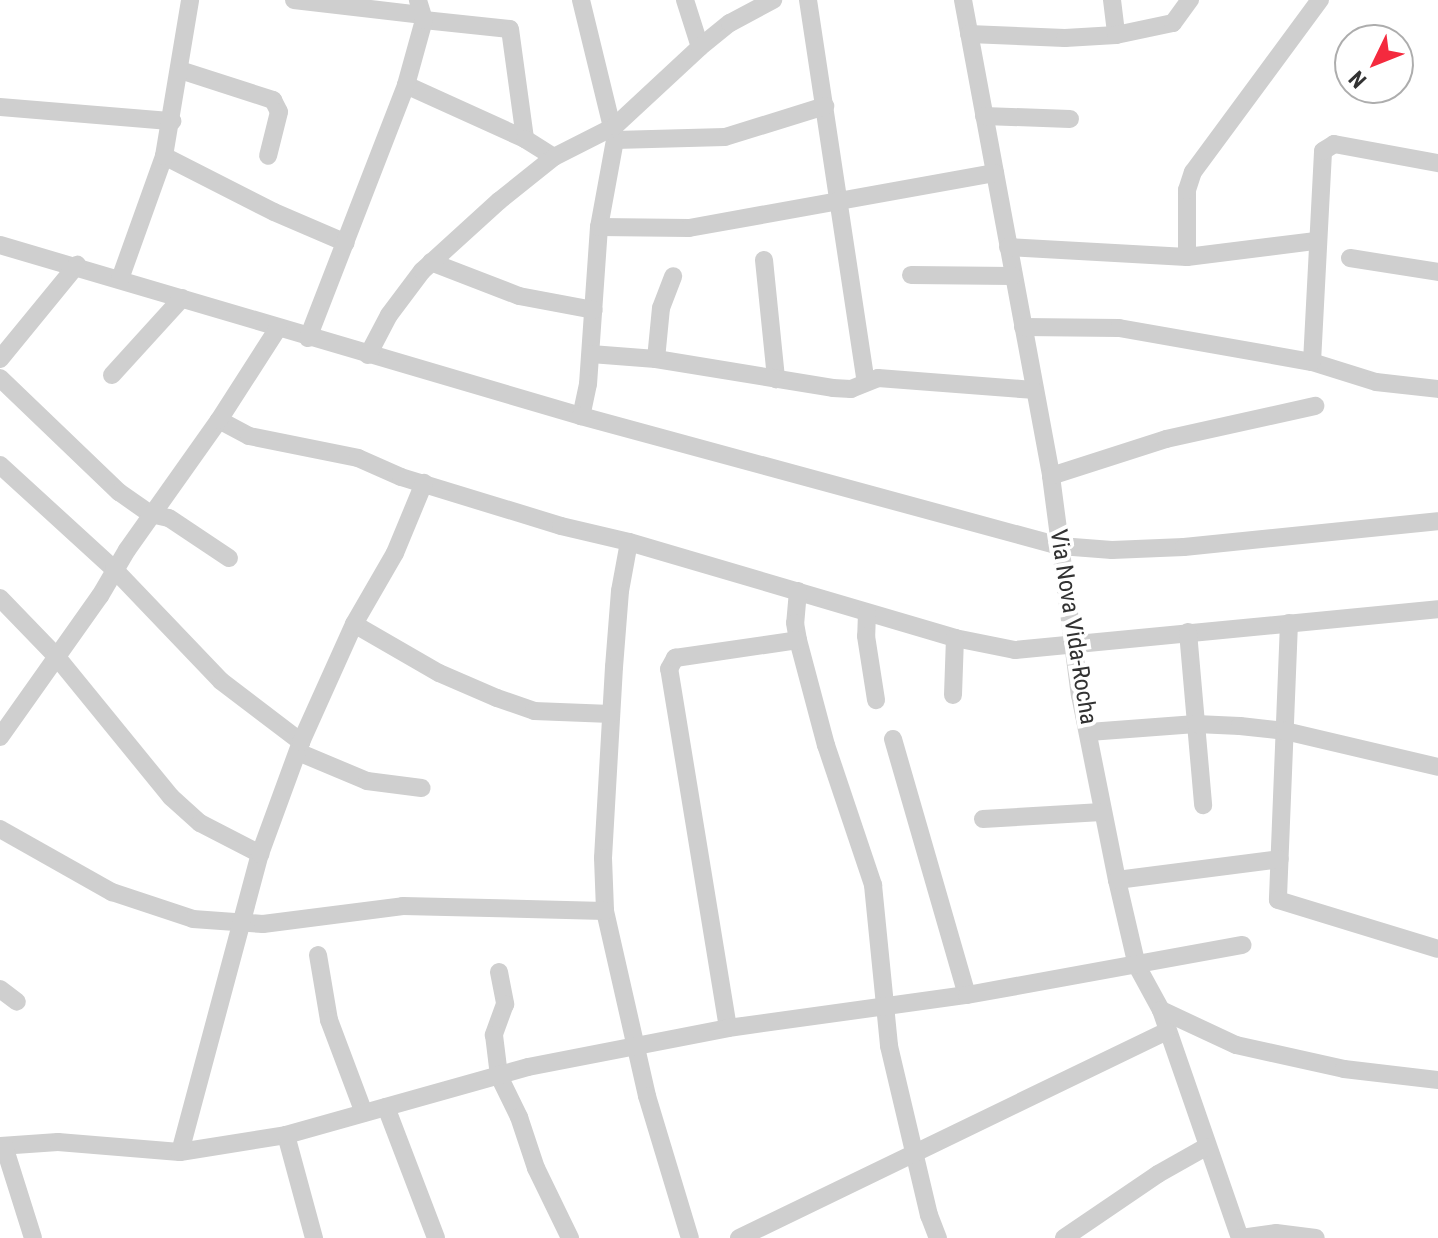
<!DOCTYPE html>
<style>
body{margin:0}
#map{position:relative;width:1438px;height:1238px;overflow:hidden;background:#fff;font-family:"Roboto Condensed",sans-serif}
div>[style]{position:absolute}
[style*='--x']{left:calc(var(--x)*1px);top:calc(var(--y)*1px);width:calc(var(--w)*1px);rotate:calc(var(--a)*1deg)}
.minor>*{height:18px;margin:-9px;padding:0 9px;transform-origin:9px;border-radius:9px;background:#cfcfcf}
span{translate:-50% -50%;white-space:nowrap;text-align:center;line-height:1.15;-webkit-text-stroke:8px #fff;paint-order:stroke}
.street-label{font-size:24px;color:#323232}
.north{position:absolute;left:1334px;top:24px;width:80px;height:80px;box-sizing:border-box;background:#fff;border:2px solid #adadad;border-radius:50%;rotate:227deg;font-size:22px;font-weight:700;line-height:32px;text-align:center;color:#323232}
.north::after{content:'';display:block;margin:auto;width:28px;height:36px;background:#f42a3e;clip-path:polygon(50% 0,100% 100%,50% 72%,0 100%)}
</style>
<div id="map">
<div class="minor">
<i style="--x:294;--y:0;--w:128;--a:6.7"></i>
<i style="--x:581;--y:0;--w:144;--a:76.3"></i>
<i style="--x:615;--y:140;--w:88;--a:100.4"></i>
<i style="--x:599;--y:227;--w:157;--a:94"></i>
<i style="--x:588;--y:384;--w:33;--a:102"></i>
<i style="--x:685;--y:0;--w:49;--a:72.3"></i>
<i style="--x:808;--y:0;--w:386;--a:81.4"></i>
<i style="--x:963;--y:0;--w:484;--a:79.5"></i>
<i style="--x:1051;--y:476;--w:221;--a:82.5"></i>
<i style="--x:1080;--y:695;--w:189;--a:78.7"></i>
<i style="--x:1117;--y:880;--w:88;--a:76.9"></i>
<i style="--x:1137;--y:966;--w:50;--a:61.4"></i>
<i style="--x:1161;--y:1010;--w:241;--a:70.9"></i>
<i style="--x:1112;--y:0;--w:35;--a:83"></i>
<i style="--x:424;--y:20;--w:86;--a:6"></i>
<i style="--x:510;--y:29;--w:111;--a:82.2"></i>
<i style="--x:969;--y:34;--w:96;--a:2.4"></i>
<i style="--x:1065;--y:38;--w:51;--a:-3.4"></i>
<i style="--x:1116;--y:35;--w:58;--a:-11.9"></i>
<i style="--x:1173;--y:23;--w:29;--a:-54"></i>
<i style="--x:180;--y:70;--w:98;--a:17.9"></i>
<i style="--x:273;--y:100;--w:13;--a:63"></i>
<i style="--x:279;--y:112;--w:45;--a:104"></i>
<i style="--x:406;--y:85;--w:131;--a:24.4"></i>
<i style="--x:525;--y:139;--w:34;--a:32"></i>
<i style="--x:0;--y:107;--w:173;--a:4.7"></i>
<i style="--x:984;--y:116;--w:86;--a:2"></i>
<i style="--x:615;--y:140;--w:110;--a:-1.6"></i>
<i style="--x:725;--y:137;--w:105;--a:-17.2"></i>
<i style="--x:164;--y:156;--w:123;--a:27"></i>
<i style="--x:274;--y:212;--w:78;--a:23.3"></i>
<i style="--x:599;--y:227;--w:90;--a:0.6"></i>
<i style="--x:689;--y:228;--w:311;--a:-10.2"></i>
<i style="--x:0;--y:245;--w:606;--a:16.4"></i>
<i style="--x:581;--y:416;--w:496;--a:15.2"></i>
<i style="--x:1060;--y:546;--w:52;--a:4.4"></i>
<i style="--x:1112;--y:550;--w:72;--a:-2.4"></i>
<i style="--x:1184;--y:547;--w:255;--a:-5.8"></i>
<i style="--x:1008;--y:247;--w:179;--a:3.2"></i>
<i style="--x:1187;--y:257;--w:130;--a:-7.1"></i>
<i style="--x:1187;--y:257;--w:67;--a:-90"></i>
<i style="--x:1187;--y:190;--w:19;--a:-72"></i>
<i style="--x:1193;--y:172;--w:214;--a:-53.6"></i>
<i style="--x:1350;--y:258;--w:89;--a:9"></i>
<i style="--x:764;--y:260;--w:120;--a:84.2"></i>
<i style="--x:431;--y:262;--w:94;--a:21.1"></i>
<i style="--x:519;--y:296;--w:76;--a:10.6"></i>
<i style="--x:911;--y:275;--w:102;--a:0.6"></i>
<i style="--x:120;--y:279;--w:131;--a:-70.3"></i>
<i style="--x:164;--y:156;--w:158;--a:-80.5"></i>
<i style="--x:1023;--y:327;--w:96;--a:0.6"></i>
<i style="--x:1119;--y:328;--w:196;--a:10"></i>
<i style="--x:1312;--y:362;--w:67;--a:17.4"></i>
<i style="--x:1376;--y:382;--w:62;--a:6.4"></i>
<i style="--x:308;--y:338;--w:271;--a:-68.8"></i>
<i style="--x:406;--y:85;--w:67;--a:-74.5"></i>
<i style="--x:424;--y:20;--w:21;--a:-107"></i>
<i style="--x:591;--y:354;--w:65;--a:4.4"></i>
<i style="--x:656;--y:359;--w:179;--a:9.3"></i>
<i style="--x:833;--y:388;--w:18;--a:3"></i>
<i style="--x:851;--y:389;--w:29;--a:-22"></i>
<i style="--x:878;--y:378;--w:155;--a:4.4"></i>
<i style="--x:368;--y:355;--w:45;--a:-62.3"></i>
<i style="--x:389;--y:315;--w:55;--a:-53.1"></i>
<i style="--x:422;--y:271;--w:104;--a:-42.3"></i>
<i style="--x:499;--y:201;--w:70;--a:-38.7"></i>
<i style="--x:554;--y:157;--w:68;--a:-26.9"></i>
<i style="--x:615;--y:126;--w:116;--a:-42.9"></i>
<i style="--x:700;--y:47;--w:38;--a:-39"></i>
<i style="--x:730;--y:23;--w:49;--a:-28.1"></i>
<i style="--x:0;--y:359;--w:122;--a:-50.7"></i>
<i style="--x:656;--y:359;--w:51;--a:-84.4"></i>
<i style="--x:661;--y:308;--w:34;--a:-69"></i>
<i style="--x:1312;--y:362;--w:211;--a:-87"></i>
<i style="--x:1323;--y:151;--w:13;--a:-32"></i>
<i style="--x:1334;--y:144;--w:106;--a:10.4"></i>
<i style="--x:112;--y:375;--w:104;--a:-47.7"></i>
<i style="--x:0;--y:378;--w:165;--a:43.8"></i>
<i style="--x:119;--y:492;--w:39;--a:35"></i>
<i style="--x:151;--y:514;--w:18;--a:13"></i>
<i style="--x:169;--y:518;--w:72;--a:33.7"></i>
<i style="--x:219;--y:420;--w:34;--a:28"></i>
<i style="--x:249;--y:436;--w:111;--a:11.4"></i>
<i style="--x:358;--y:458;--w:47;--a:23.8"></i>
<i style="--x:401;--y:477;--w:167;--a:17"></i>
<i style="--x:561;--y:526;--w:70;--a:13.2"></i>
<i style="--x:629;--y:542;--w:340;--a:16.4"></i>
<i style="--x:955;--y:638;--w:61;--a:11.3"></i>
<i style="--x:1015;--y:650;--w:425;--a:-5.5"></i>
<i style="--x:0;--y:465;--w:154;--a:42.4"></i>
<i style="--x:114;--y:569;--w:155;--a:46.3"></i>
<i style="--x:221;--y:681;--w:101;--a:37.3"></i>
<i style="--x:1051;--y:476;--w:121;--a:-17.8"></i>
<i style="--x:1166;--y:439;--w:153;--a:-12.5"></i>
<i style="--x:629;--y:542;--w:50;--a:100.4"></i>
<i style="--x:620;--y:591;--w:76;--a:94.5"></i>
<i style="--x:614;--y:667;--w:191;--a:93.3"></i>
<i style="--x:603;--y:858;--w:53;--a:87.8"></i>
<i style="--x:605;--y:911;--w:190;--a:77.2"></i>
<i style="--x:647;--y:1096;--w:148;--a:73.2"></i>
<i style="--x:798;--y:591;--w:32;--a:95"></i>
<i style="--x:795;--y:623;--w:17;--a:80"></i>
<i style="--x:798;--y:640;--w:109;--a:75.1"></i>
<i style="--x:826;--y:745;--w:148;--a:71.4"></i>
<i style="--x:873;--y:885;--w:162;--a:84.3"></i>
<i style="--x:889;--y:1046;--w:174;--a:76.7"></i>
<i style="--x:929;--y:1215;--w:25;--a:69"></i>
<i style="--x:0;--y:598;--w:81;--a:46"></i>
<i style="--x:56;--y:656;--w:182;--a:50.8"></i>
<i style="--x:171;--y:797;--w:39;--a:42"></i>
<i style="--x:200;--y:823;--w:68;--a:27.3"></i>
<i style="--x:867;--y:613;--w:23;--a:92"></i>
<i style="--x:866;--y:636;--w:65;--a:81.1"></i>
<i style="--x:1289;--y:623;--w:277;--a:92.3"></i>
<i style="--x:1278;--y:900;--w:167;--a:17"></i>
<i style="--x:354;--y:624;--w:98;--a:30"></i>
<i style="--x:439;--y:673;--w:63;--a:23.3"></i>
<i style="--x:497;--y:698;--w:39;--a:19"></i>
<i style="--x:534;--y:711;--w:77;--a:2.2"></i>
<i style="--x:1188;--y:632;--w:174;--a:85"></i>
<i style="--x:953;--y:695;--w:57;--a:-88"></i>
<i style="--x:1089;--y:732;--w:107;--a:-4.3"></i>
<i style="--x:1196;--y:724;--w:44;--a:2.6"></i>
<i style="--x:1240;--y:726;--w:45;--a:6.3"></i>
<i style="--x:1285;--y:731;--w:157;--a:13.2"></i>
<i style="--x:0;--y:737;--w:173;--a:-54.7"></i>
<i style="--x:100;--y:596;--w:53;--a:-59.6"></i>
<i style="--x:127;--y:550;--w:159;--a:-54.7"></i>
<i style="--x:219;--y:420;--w:109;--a:-57.3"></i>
<i style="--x:893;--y:739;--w:266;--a:73.9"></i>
<i style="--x:298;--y:752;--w:75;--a:22.8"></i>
<i style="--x:367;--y:781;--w:55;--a:7.3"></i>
<i style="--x:983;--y:819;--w:119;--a:-3.4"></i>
<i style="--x:0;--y:829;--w:129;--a:29.4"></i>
<i style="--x:112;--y:892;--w:85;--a:18.4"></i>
<i style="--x:193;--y:919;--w:70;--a:4.1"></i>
<i style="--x:263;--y:924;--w:141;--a:-7.3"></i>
<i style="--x:403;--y:906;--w:202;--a:1.4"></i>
<i style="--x:1117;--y:880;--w:164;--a:-7.3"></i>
<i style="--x:318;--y:955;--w:66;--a:80.4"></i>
<i style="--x:329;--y:1020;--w:99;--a:69.4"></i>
<i style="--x:499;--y:972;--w:33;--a:79"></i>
<i style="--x:505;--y:1004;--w:33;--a:110"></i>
<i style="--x:494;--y:1035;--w:41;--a:83"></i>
<i style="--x:499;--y:1076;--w:46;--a:64"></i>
<i style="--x:519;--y:1117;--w:54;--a:71.6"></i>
<i style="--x:536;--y:1168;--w:78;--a:64.1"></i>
<i style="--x:0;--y:989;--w:21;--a:37"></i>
<i style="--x:1161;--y:1010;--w:83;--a:25"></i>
<i style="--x:1236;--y:1045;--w:111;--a:12.5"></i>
<i style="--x:1344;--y:1069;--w:95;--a:6.7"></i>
<i style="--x:728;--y:1028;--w:364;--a:-99.3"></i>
<i style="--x:669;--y:669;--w:13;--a:-61"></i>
<i style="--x:675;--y:658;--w:124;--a:-8.3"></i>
<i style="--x:386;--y:1107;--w:140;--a:69.1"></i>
<i style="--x:286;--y:1135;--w:107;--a:74.8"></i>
<i style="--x:0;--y:1146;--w:58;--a:-3.9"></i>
<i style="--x:58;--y:1142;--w:122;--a:4.7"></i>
<i style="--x:180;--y:1152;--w:107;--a:-9.1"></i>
<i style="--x:286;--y:1135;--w:251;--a:-15.7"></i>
<i style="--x:528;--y:1067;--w:204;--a:-11"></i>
<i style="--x:728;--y:1028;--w:241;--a:-7.9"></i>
<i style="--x:967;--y:995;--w:280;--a:-10.3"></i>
<i style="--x:4;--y:1146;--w:96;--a:72.5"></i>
<i style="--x:180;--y:1152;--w:309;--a:-75"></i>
<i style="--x:260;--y:854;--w:119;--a:-69.9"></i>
<i style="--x:301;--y:742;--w:129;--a:-65.8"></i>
<i style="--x:354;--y:624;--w:82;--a:-60"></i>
<i style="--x:395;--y:553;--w:76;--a:-67.5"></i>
<i style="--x:739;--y:1238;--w:475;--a:-25.8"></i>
<i style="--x:1064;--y:1238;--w:114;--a:-34.2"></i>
<i style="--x:1158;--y:1174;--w:55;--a:-29.4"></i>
<i style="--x:1241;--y:1238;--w:35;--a:-8"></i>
<i style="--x:1276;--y:1233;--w:40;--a:7.1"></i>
</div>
<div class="street-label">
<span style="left:1073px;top:627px;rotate:81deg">Via Nova Vida-Rocha</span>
</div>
<div class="north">N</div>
</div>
